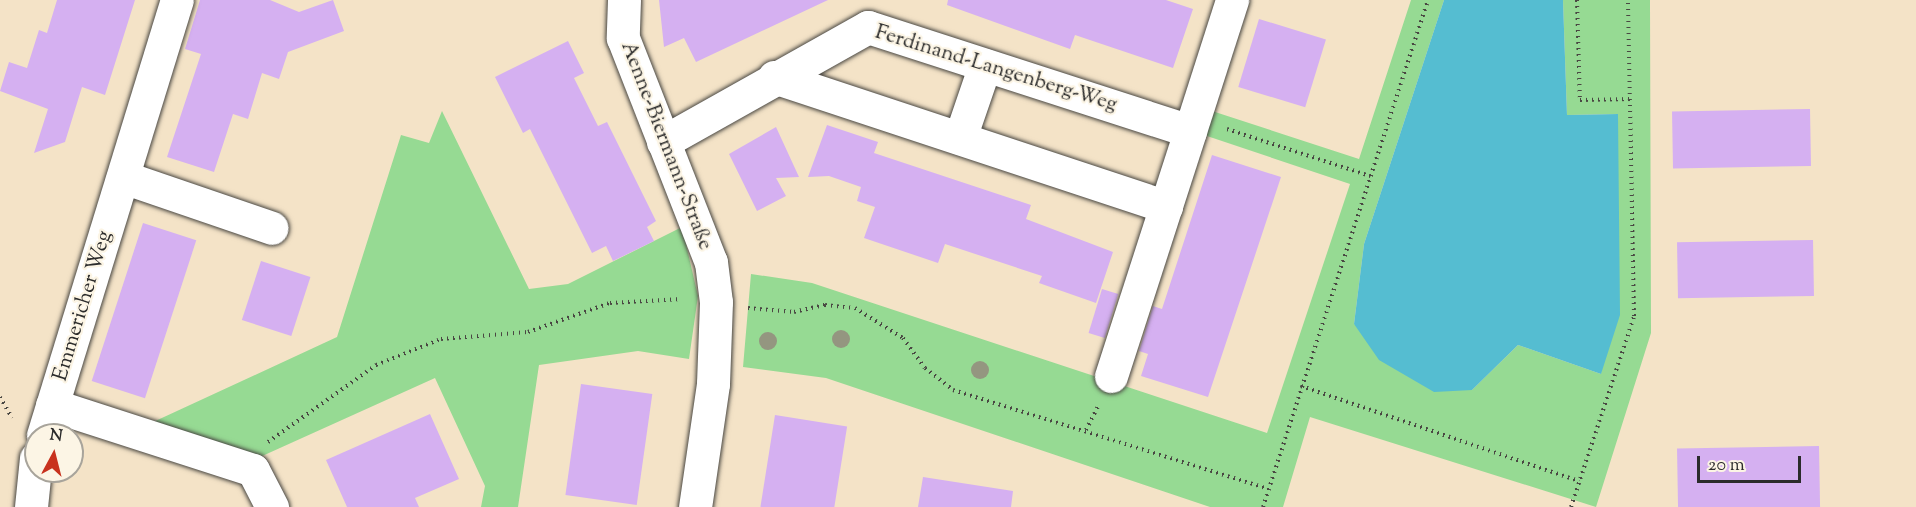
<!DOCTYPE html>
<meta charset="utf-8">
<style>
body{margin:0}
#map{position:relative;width:1916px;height:507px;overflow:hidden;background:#f4e3c7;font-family:"Sorts Mill Goudy",serif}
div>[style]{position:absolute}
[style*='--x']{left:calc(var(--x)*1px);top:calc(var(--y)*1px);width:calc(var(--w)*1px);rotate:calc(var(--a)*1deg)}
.green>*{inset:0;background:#96da93}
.water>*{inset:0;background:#55bdd1}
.building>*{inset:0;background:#d5b0f1;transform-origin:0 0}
.path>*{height:4px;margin-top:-2px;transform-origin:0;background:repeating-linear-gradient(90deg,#494742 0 1.5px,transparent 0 6px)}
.roads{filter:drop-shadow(0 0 2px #494742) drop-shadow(0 0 2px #494742)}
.street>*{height:33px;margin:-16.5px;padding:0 16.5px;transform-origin:16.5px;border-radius:16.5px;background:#fff}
.trees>*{width:18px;height:18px;margin:-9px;border-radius:50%;background:#949680}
span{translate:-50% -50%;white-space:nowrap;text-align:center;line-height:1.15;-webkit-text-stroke:4.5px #fcf5e5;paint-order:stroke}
.street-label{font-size:21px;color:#2b2b2b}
.north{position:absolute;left:24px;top:423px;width:60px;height:60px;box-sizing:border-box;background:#fcf5e5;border:2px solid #a8a49b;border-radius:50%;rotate:7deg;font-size:16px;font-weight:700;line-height:24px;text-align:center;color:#2b2b2b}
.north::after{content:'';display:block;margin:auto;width:21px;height:27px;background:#c8321e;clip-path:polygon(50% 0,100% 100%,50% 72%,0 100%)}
.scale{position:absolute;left:1697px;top:456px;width:104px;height:27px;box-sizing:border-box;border:3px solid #2b2b2b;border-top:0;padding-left:8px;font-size:18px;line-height:21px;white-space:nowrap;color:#2b2b2b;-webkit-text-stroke:4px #fcf5e5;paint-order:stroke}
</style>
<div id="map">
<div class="green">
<i style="clip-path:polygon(1411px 0,1444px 0,1364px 244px,1354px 324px,1472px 390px,1518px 345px,1601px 374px,1618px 114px,1567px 115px,1563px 0,1650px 0,1651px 333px,1596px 507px,1310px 417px,1283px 507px,1210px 507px,826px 378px,743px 367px,751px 274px,812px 283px,1267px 433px,1350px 184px,1204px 135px,1212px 111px,1359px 159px)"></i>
<i style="clip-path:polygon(442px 111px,529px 289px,568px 284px,682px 227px,698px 296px,689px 359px,638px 351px,539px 365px,518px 507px,481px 507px,485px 486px,435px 378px,260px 457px,151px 423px,337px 337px,401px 135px,429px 143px)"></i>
</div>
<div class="water">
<i style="clip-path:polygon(1444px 0,1563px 0,1567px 115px,1618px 114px,1620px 315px,1601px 374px,1518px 345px,1472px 390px,1434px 392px,1379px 360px,1354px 324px,1364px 244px)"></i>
</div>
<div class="building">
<i style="clip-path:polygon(57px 0,135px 0,105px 95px,82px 87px,65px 142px,34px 153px,48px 109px,0 91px,9px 62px,27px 68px,39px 30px,47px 33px)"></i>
<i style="clip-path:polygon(200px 0,270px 0,299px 12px,333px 0,344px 31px,288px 52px,279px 79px,262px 73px,248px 119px,233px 114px,214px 172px,167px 157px,201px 54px,185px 49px)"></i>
<i style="clip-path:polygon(659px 0,828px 0,696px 62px,684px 38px,664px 47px)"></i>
<i style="clip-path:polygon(948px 0,1166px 0,1193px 9px,1173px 68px,1075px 35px,1070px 49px,947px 5px)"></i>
<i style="left:1259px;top:19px;width:70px;height:71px;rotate:17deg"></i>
<i style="clip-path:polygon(568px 41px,584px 73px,574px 78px,598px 126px,607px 122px,656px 221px,647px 227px,654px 241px,613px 261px,606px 246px,592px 253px,530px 129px,523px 133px,495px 77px)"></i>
<i style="left:1810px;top:109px;width:57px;height:138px;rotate:89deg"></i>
<i style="clip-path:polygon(827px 125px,878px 142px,874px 153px,1031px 205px,1026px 219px,1113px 252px,1096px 303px,1039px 283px,1042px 276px,945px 244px,938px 263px,864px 238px,875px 207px,857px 201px,861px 187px,829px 176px,808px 177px)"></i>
<i style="clip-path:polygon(776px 127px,799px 177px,776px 178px,786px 196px,757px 211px,729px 154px)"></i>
<i style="clip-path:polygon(1212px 155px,1281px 177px,1208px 397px,1141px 376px,1148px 354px,1139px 351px,1153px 306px,1162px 309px)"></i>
<i style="left:143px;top:223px;width:56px;height:166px;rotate:18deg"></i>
<i style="left:1813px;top:240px;width:56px;height:136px;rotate:89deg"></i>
<i style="left:261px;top:261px;width:52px;height:62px;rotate:18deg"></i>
<i style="left:1102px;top:289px;width:17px;height:46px;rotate:17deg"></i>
<i style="left:581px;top:384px;width:72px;height:112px;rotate:8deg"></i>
<i style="clip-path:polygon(430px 414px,459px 479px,415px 498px,419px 507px,347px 507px,326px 460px)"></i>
<i style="left:775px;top:415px;width:73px;height:93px;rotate:9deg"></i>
<i style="left:1819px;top:446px;width:61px;height:142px;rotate:89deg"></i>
<i style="clip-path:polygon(923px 477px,1013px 491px,1011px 507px,918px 507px)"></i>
</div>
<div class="path">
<i style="--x:1577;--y:0;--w:100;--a:88.3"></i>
<i style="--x:1580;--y:100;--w:52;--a:-1.1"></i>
<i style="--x:1227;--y:129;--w:151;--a:18.2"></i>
<i style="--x:748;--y:308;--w:46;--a:5"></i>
<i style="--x:794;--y:312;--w:32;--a:-13"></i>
<i style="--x:825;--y:305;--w:30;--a:6"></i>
<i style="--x:855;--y:308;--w:57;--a:32"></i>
<i style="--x:903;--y:338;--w:37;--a:54"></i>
<i style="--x:925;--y:368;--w:36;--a:38"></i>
<i style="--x:953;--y:390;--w:328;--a:17.4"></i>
<i style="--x:1301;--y:386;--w:294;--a:18.9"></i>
<i style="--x:0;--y:397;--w:24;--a:60"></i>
<i style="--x:1086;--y:430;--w:27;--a:-63"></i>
<i style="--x:268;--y:442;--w:133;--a:-35.5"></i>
<i style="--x:376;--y:365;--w:70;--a:-21.8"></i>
<i style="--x:441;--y:339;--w:87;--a:-4.6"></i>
<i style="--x:528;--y:332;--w:87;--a:-19.5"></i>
<i style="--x:610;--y:303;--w:71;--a:-3.2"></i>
<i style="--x:1263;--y:507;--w:533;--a:-71.97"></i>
<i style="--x:1571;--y:507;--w:201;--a:-71.7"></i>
<i style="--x:1634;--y:316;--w:316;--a:-91.1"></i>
</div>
<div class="roads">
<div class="street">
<i style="--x:624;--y:0;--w:38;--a:92"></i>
<i style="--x:623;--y:38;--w:241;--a:68.6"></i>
<i style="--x:711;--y:262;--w:40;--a:82.9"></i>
<i style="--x:716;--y:302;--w:82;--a:92.1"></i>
<i style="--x:713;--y:384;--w:124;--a:98.3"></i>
<i style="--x:774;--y:77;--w:413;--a:18.3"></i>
<i style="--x:960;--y:138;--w:77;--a:-71.1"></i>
<i style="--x:663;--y:142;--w:235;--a:-29.3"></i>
<i style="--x:868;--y:27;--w:338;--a:17.9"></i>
<i style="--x:1190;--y:131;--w:138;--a:-72.2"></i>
<i style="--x:123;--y:177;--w:157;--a:18.9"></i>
<i style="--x:1111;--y:376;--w:257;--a:-72.1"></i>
<i style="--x:52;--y:405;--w:211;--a:17.9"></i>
<i style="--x:253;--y:470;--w:42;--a:62.8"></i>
<i style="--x:43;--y:435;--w:455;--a:-72.9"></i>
<i style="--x:31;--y:507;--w:49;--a:-84.2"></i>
</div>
</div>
<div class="trees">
<i style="left:841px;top:339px"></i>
<i style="left:768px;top:341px"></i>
<i style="left:980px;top:370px"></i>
</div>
<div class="street-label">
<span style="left:996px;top:69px;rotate:17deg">Ferdinand-Langenberg-Weg</span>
<span style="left:666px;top:146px;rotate:69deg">Aenne-Biermann-Straße</span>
<span style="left:83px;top:306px;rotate:-73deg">Emmericher Weg</span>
</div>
<div class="north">N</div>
<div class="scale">20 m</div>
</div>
